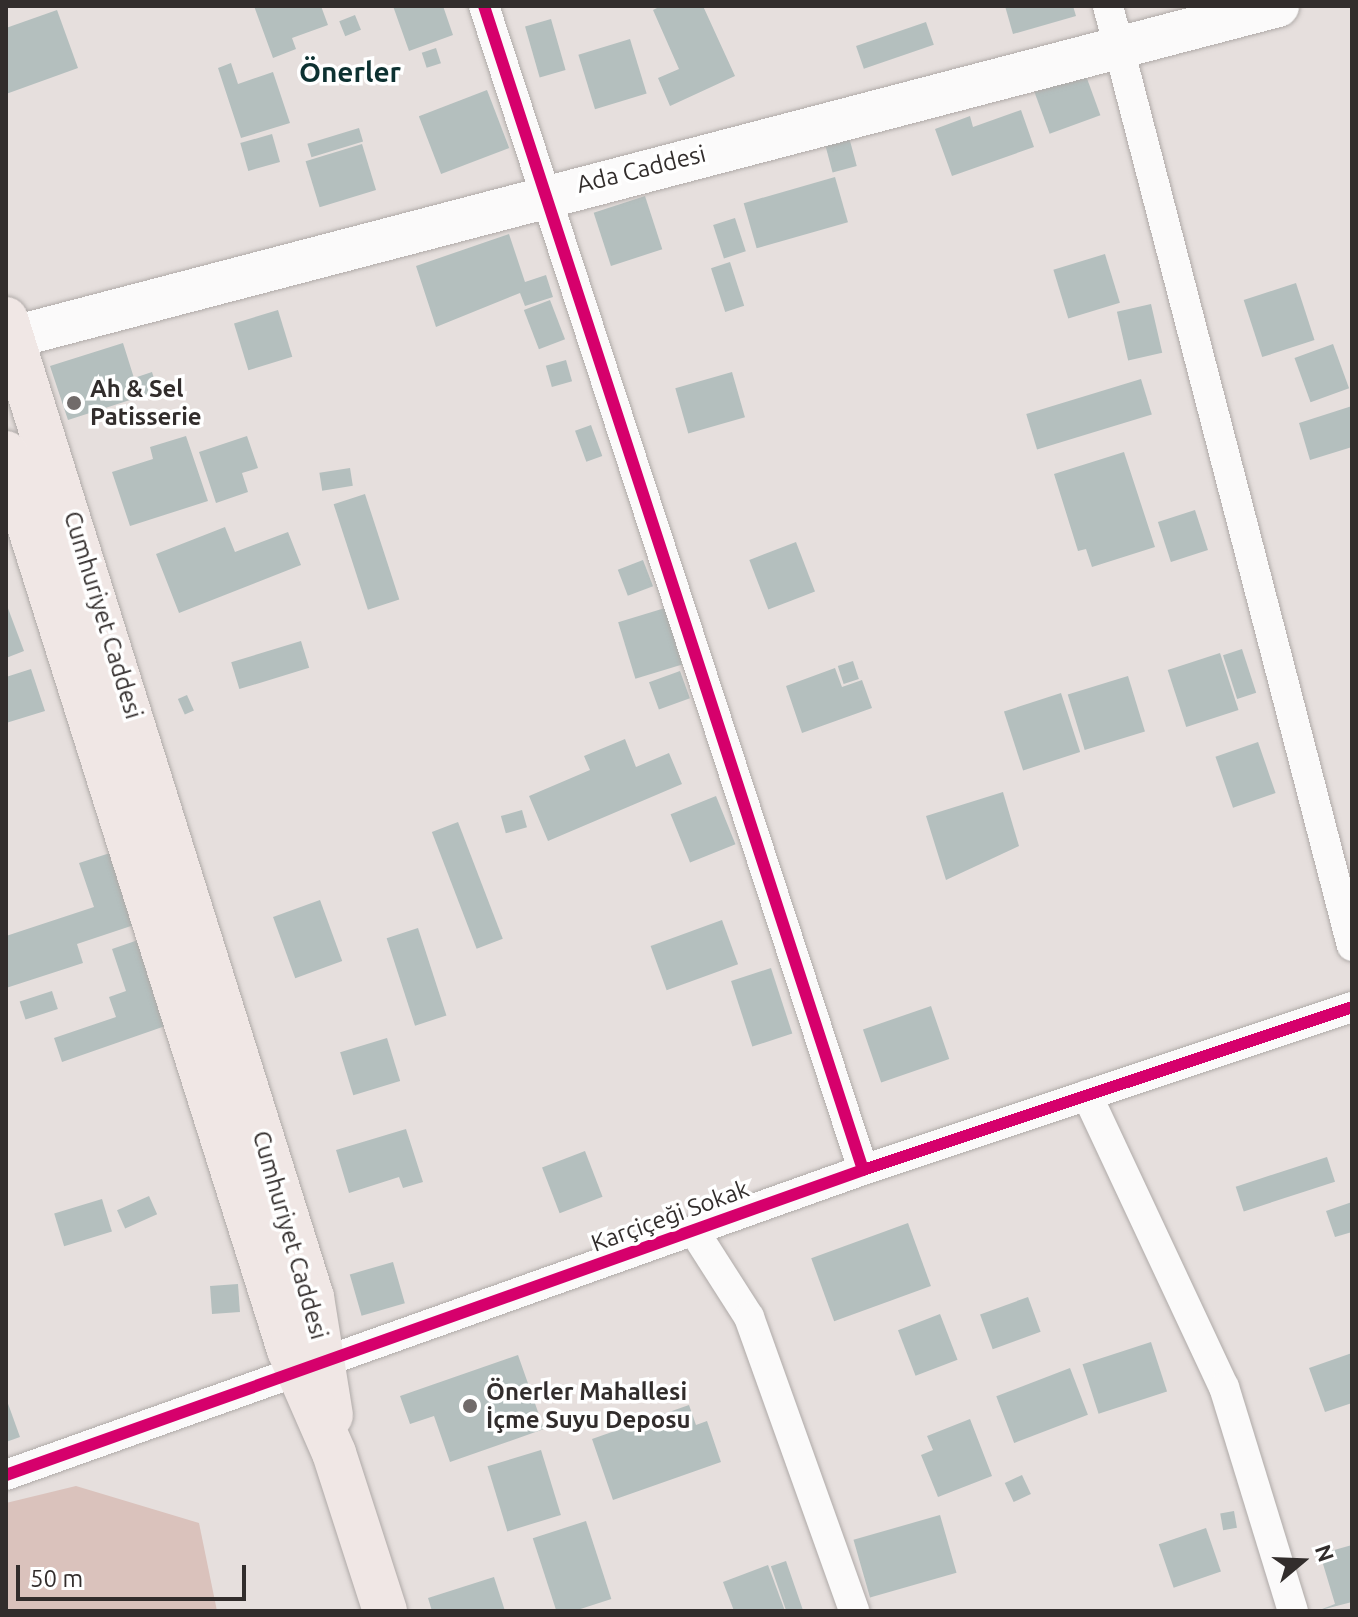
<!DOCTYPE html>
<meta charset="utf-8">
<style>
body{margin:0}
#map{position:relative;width:1358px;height:1617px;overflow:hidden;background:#e6dfdd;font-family:Ubuntu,sans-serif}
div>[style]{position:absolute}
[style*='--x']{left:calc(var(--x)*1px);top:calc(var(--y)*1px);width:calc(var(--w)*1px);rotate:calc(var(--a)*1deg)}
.green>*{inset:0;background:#dac2bc}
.building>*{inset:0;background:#b4bfbe;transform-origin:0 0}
.roads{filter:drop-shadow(0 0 2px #afaaa8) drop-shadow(0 0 2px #afaaa8)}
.minor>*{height:30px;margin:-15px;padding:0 15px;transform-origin:15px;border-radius:15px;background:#fbfafa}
.secondary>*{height:42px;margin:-21px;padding:0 21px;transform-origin:21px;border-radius:21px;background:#fbfafa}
.primary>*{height:44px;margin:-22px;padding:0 22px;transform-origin:22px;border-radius:22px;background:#f0e7e5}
.cycleway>*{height:12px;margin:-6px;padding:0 6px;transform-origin:6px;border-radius:6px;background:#d6006c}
.dots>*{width:22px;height:22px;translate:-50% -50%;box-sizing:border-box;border:4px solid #fff;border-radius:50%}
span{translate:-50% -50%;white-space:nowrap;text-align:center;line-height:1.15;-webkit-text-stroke:7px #fff;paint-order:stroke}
.street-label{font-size:24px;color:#322d2c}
.poi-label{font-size:24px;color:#322d2c;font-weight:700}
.left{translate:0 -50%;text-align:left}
.quarter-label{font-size:28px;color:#0d3131;font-weight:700}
.frame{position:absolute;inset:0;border:8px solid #322d2c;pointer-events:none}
.north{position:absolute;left:1262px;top:1521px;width:80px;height:80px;-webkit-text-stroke:6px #fff;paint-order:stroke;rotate:71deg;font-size:22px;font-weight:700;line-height:32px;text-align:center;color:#322d2c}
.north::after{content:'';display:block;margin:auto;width:28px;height:36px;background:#322d2c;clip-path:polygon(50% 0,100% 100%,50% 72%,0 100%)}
.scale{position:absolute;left:16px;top:1565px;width:230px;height:36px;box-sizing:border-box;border:4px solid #322d2c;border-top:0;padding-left:10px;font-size:24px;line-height:28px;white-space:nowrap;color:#322d2c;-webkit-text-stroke:6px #fff;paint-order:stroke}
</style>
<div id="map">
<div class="green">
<i style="clip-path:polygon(76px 1486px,199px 1523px,217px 1611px,6px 1611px,6px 1503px)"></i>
</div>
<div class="building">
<i style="clip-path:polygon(254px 6px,321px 6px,328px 25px,292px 38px,296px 49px,273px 58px)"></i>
<i style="clip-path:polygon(393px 6px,443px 6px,453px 35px,409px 51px)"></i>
<i style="clip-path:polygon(661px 6px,703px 6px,735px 76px,670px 106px,658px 78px,679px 69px,653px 10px)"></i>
<i style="clip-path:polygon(1005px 6px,1073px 6px,1076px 16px,1013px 34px)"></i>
<i style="clip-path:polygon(57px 10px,78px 68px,6px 94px,6px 28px)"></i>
<i style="left:355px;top:15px;width:16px;height:17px;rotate:68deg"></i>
<i style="left:551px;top:19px;width:53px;height:27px;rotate:74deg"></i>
<i style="left:926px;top:22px;width:24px;height:74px;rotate:71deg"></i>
<i style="left:630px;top:39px;width:57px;height:54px;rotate:73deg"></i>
<i style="left:436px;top:48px;width:16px;height:15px;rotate:72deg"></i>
<i style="clip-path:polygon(231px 63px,238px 84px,273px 72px,290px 123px,241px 138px,218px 68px)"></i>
<i style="left:1085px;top:73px;width:45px;height:54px;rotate:70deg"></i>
<i style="left:487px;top:90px;width:62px;height:73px;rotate:69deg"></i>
<i style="clip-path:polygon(1021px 110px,1034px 147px,952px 176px,935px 129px,970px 116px,973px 127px)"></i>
<i style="left:359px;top:128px;width:14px;height:54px;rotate:73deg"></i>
<i style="left:272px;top:134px;width:29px;height:33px;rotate:74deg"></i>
<i style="left:849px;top:137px;width:30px;height:25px;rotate:75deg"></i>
<i style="left:362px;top:144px;width:48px;height:59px;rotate:73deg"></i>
<i style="left:835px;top:177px;width:47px;height:95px;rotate:74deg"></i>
<i style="left:645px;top:196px;width:56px;height:54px;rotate:72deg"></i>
<i style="left:735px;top:218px;width:35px;height:23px;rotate:72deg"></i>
<i style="clip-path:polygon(509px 234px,525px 282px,546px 275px,553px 297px,525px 306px,520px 293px,436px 327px,416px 266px)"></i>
<i style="left:1105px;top:254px;width:51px;height:54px;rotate:73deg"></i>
<i style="left:730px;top:262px;width:46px;height:20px;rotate:72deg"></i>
<i style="left:1296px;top:283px;width:60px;height:55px;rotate:72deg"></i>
<i style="left:550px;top:300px;width:42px;height:28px;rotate:69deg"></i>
<i style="left:1151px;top:304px;width:50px;height:35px;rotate:77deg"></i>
<i style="left:278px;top:310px;width:49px;height:46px;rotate:73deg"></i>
<i style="clip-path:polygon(123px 343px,134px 378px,152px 372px,158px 391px,68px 420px,50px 366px)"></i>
<i style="left:1333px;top:344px;width:47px;height:41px;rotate:70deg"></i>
<i style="left:566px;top:360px;width:22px;height:21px;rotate:74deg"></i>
<i style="left:732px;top:372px;width:47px;height:59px;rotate:74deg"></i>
<i style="left:1141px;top:379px;width:37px;height:120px;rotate:73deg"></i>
<i style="clip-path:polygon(1352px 406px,1352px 447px,1310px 460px,1299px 423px)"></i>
<i style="left:591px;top:425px;width:33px;height:17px;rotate:70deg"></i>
<i style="clip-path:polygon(186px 436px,208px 501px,130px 526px,112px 472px,153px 459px,150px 447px)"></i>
<i style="clip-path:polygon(247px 436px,258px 468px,242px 473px,248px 492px,216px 503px,199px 452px)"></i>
<i style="clip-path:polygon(1124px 452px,1155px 547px,1092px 567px,1086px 549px,1078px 551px,1054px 474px)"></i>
<i style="left:350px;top:468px;width:18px;height:31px;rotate:81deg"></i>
<i style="left:365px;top:494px;width:111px;height:33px;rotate:72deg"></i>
<i style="left:1195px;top:510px;width:42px;height:39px;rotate:72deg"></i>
<i style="clip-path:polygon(225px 527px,235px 552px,288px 532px,301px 565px,179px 613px,156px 554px)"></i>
<i style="left:796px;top:542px;width:53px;height:50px;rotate:69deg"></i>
<i style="left:643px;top:560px;width:28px;height:27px;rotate:69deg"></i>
<i style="clip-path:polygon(6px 603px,24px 651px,6px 658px)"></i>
<i style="left:665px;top:608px;width:59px;height:49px;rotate:73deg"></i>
<i style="left:301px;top:641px;width:28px;height:73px;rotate:73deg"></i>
<i style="left:1242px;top:649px;width:46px;height:20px;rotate:72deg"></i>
<i style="left:1220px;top:653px;width:60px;height:55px;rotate:72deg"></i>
<i style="left:853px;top:661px;width:19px;height:16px;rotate:72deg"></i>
<i style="clip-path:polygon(835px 668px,842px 687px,862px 680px,872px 708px,802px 733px,786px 686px)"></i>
<i style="clip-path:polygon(31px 669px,45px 711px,6px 723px,6px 677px)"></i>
<i style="left:680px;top:671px;width:29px;height:33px;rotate:70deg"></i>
<i style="left:1128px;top:676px;width:58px;height:63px;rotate:73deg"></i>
<i style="left:1061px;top:693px;width:62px;height:60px;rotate:72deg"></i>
<i style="left:187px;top:695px;width:17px;height:10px;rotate:66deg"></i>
<i style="clip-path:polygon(625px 739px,636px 767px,669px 753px,682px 784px,548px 841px,529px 796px,590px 770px,584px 756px)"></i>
<i style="left:1258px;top:742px;width:54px;height:45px;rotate:71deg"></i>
<i style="clip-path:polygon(1003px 792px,1019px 846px,946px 880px,926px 816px)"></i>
<i style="left:716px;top:796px;width:52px;height:49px;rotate:68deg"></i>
<i style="left:522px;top:810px;width:18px;height:22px;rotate:74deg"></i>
<i style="left:458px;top:822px;width:125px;height:28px;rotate:69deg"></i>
<i style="clip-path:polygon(110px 853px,134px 925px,77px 944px,83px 963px,6px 988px,6px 936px,94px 907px,79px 863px)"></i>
<i style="left:320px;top:900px;width:65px;height:50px;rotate:70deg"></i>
<i style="left:722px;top:920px;width:47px;height:76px;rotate:70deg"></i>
<i style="left:418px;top:928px;width:92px;height:33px;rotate:72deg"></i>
<i style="clip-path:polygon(141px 939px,171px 1024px,62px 1062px,54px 1038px,116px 1017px,109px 997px,126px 991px,112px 949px)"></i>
<i style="left:771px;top:968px;width:69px;height:42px;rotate:72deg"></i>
<i style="left:52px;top:991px;width:19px;height:34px;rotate:72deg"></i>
<i style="left:931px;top:1006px;width:56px;height:72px;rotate:71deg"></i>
<i style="left:387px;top:1038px;width:45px;height:49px;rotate:73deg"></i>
<i style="clip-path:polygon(406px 1129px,423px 1182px,403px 1188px,399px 1177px,349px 1193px,336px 1150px)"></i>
<i style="left:585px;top:1151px;width:49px;height:46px;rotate:69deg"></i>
<i style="left:1327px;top:1157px;width:26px;height:96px;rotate:72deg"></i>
<i style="left:149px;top:1196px;width:20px;height:35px;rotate:66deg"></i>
<i style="left:102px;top:1199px;width:34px;height:50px;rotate:73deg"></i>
<i style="clip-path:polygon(1352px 1202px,1352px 1232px,1335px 1237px,1326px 1211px)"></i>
<i style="left:908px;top:1223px;width:67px;height:103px;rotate:70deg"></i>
<i style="left:393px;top:1262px;width:43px;height:45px;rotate:74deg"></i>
<i style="left:238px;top:1284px;width:28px;height:28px;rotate:86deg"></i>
<i style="left:1028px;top:1297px;width:37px;height:51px;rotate:70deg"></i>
<i style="left:940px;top:1314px;width:49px;height:45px;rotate:69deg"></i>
<i style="left:1151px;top:1342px;width:52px;height:72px;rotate:72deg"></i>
<i style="clip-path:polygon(1352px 1353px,1352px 1403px,1325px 1412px,1309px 1368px)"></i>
<i style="clip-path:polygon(518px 1355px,544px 1429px,450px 1462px,434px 1416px,410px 1424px,400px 1396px)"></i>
<i style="left:1070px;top:1368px;width:50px;height:79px;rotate:69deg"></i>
<i style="clip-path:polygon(6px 1398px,20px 1437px,6px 1442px)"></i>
<i style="clip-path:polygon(689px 1405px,696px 1425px,707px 1421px,721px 1462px,613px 1500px,592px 1439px)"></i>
<i style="clip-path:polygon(970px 1419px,992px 1476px,938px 1497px,921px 1455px,933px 1450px,927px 1436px)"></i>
<i style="left:541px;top:1450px;width:68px;height:56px;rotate:73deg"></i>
<i style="left:1022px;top:1475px;width:21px;height:19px;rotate:65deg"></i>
<i style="left:1234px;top:1511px;width:17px;height:14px;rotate:80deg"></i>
<i style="left:940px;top:1515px;width:60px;height:90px;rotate:74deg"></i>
<i style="left:586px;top:1521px;width:82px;height:56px;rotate:72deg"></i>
<i style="left:1206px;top:1528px;width:46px;height:50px;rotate:71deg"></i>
<i style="clip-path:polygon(1352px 1545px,1352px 1602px,1317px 1611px,1335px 1604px,1320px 1554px)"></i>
<i style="left:786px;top:1561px;width:53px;height:16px;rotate:71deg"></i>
<i style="clip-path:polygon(768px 1565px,785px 1611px,734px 1611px,723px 1582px)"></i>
<i style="clip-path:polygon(494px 1577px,505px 1611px,432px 1611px,428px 1598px)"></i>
</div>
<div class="roads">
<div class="minor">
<i style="--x:484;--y:6;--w:1224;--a:71.96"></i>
<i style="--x:1108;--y:6;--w:971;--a:75.45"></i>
<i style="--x:1087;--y:1095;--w:323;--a:64.9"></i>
<i style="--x:1224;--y:1387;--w:234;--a:72.9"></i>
<i style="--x:694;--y:1231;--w:102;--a:57.4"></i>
<i style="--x:749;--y:1317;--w:312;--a:70.3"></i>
<i style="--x:6;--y:1475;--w:910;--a:-19.59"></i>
<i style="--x:863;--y:1170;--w:515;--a:-18.43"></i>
</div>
<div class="secondary">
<i style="--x:6;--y:339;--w:1315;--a:-14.67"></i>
</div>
<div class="primary">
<i style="--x:6;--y:319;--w:1025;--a:72.63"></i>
<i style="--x:312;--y:1297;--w:120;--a:80.9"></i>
<i style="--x:6;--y:453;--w:941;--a:72.49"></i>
<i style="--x:289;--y:1350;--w:112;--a:66.4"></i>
<i style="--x:334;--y:1453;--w:166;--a:72.1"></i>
</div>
</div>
<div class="cycleway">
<i style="--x:484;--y:6;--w:1224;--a:71.96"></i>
<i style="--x:6;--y:1475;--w:910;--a:-19.59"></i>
<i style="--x:863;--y:1170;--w:515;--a:-18.43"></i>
</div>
<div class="dots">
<i style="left:74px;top:403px;background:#716b6a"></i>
<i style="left:470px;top:1406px;background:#716b6a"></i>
</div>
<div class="street-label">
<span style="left:641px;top:169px;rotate:-14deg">Ada Caddesi</span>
<span style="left:103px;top:615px;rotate:73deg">Cumhuriyet Caddesi</span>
<span style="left:670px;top:1216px;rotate:-20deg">Karçiçeği Sokak</span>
<span style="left:290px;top:1235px;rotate:74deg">Cumhuriyet Caddesi</span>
</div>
<div class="poi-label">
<span class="left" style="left:90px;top:403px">Ah &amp; Sel<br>Patisserie</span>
<span class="left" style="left:486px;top:1406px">Önerler Mahallesi<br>İçme Suyu Deposu</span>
</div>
<div class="quarter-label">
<span style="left:350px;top:72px">Önerler</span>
</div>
<div class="frame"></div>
<div class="north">N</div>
<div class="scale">50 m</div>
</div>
